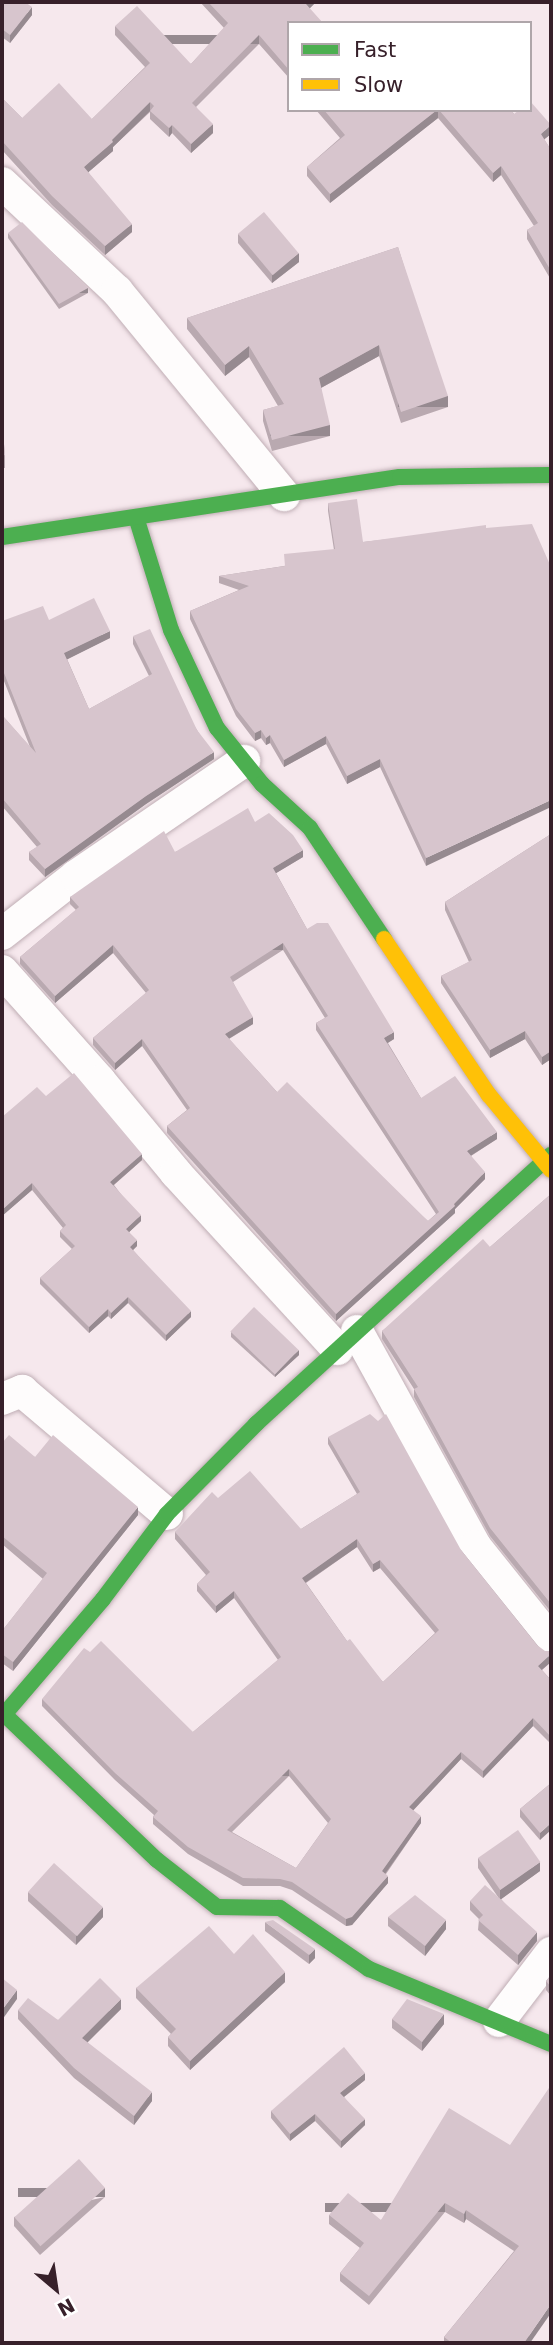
<!DOCTYPE html>
<style>
body{margin:0}
#map{position:relative;width:553px;height:2345px;overflow:hidden;background:#f6e8ed;font-family:"DejaVu Sans",sans-serif}
div>[style]{position:absolute}
[style*='--x']{left:calc(var(--x)*1px);top:calc(var(--y)*1px);width:calc(var(--w)*1px);rotate:calc(var(--a)*1deg)}
.roads{filter:drop-shadow(0 0 2px #c0aeb5) drop-shadow(0 0 2px #c0aeb5)}
.street>*{height:32px;margin:-16px;padding:0 16px;transform-origin:16px;border-radius:16px;background:#fefcfc}
.fast>*{height:16px;margin:-8px;padding:0 8px;transform-origin:8px;border-radius:8px;background:#4caf50}
.slow>*{height:16px;margin:-8px;padding:0 8px;transform-origin:8px;border-radius:8px;background:#ffc107}
.wall>*{inset:0;background:#b9a9b0}
.shaded-wall>*{inset:0;background:#968a90;transform-origin:0 0}
.building>*{inset:0;background:#d7c5cd;transform-origin:0 0}
span{translate:-50% -50%;white-space:nowrap;text-align:center;line-height:1.15;-webkit-text-stroke:5px #fff;paint-order:stroke}
.frame{position:absolute;inset:0;border:4px solid #37202a;pointer-events:none}
.legend{position:absolute;left:287px;top:21px;width:245px;height:91px;box-sizing:border-box;background:#fff;border:2px solid #afa6aa;margin:0;padding:9px 12px;list-style:none;font-size:21px;color:#37202a}
.legend li{display:flex;align-items:center;gap:14px;height:35px}
.legend b{width:35px;border:2px solid #afa6aa}
.north{position:absolute;left:21px;top:2254px;width:70px;height:70px;-webkit-text-stroke:5px #fff;paint-order:stroke;rotate:151deg;font-size:19px;font-weight:700;line-height:28px;text-align:center;color:#37202a}
.north::after{content:'';display:block;margin:auto;width:24px;height:32px;background:#37202a;clip-path:polygon(50% 0,100% 100%,50% 72%,0 100%)}
</style>
<div id="map">
<div class="roads">
<div class="street">
<i style="--x:2;--y:183;--w:158;--a:43.2"></i>
<i style="--x:117;--y:291;--w:264;--a:50.7"></i>
<i style="--x:2;--y:934;--w:94;--a:-38.1"></i>
<i style="--x:76;--y:876;--w:204;--a:-34.4"></i>
<i style="--x:2;--y:971;--w:147;--a:48.3"></i>
<i style="--x:100;--y:1081;--w:119;--a:50.4"></i>
<i style="--x:176;--y:1173;--w:239;--a:47.5"></i>
<i style="--x:357;--y:1331;--w:245;--a:61.2"></i>
<i style="--x:475;--y:1546;--w:122;--a:51.3"></i>
<i style="--x:2;--y:1399;--w:22;--a:-22"></i>
<i style="--x:22;--y:1391;--w:190;--a:40.3"></i>
<i style="--x:499;--y:2021;--w:86;--a:-52.6"></i>
</div>
<div class="fast">
<i style="--x:136;--y:517;--w:118;--a:72.8"></i>
<i style="--x:171;--y:630;--w:108;--a:64.9"></i>
<i style="--x:217;--y:728;--w:72;--a:51.2"></i>
<i style="--x:262;--y:784;--w:65;--a:42.5"></i>
<i style="--x:310;--y:828;--w:133;--a:56.3"></i>
<i style="--x:2;--y:537;--w:402;--a:-8.6"></i>
<i style="--x:400;--y:477;--w:151;--a:-0.8"></i>
<i style="--x:4;--y:1714;--w:211;--a:43.7"></i>
<i style="--x:157;--y:1860;--w:76;--a:38.1"></i>
<i style="--x:217;--y:1907;--w:63;--a:0.9"></i>
<i style="--x:280;--y:1908;--w:108;--a:34.4"></i>
<i style="--x:369;--y:1969;--w:197;--a:22.4"></i>
<i style="--x:2;--y:1717;--w:155;--a:-49.4"></i>
<i style="--x:103;--y:1599;--w:106;--a:-53"></i>
<i style="--x:167;--y:1514;--w:127;--a:-45.3"></i>
<i style="--x:256;--y:1424;--w:399;--a:-42.4"></i>
</div>
<div class="slow">
<i style="--x:384;--y:939;--w:188;--a:56.1"></i>
<i style="--x:489;--y:1095;--w:97;--a:50.4"></i>
</div>
</div>
<div class="wall">
<i style="clip-path:polygon(2px 2px,32px 15px,10px 43px,2px 37px)"></i>
<i style="clip-path:polygon(200px 2px,316px 2px,310px 8px,289px 23px,289px 78px,259px 44px,196px 107px,213px 133px,191px 153px,172px 133px,169px 137px,150px 119px,150px 112px,113px 147px,113px 151px,88px 172px,132px 232px,105px 255px,52px 205px,2px 150px,2px 98px,22px 118px,92px 119px,145px 67px,115px 35px,115px 26px,191px 64px,224px 28px)"></i>
<i style="clip-path:polygon(316px 110px,511px 110px,514px 114px,551px 134px,544px 139px,551px 150px,551px 280px,527px 239px,527px 230px,534px 226px,501px 175px,493px 182px,438px 118px,330px 203px,307px 176px,307px 167px,340px 138px)"></i>
<i style="clip-path:polygon(8px 233px,88px 293px,59px 309px,8px 238px)"></i>
<i style="clip-path:polygon(238px 234px,299px 262px,272px 283px,238px 243px)"></i>
<i style="clip-path:polygon(398px 247px,448px 407px,401px 423px,379px 356px,321px 388px,330px 436px,272px 451px,263px 421px,263px 410px,278px 406px,249px 357px,225px 376px,187px 329px,187px 318px)"></i>
<i style="clip-path:polygon(2px 422px,5px 455px,5px 468px,2px 468px)"></i>
<i style="clip-path:polygon(328px 503px,363px 542px,486px 528px,426px 866px,380px 767px,347px 784px,326px 744px,284px 767px,270px 743px,266px 745px,261px 738px,255px 741px,236px 716px,190px 619px,190px 611px,239px 590px,219px 583px,219px 576px,284px 566px,334px 550px,328px 511px)"></i>
<i style="clip-path:polygon(49px 620px,110px 638px,67px 659px,89px 709px,149px 676px,133px 644px,133px 636px,197px 730px,214px 759px,146px 804px,45px 877px,29px 860px,29px 852px,37px 847px,2px 806px,2px 715px,30px 747px,2px 676px,2px 621px)"></i>
<i style="clip-path:polygon(evenodd,255px 822px,303px 857px,276px 873px,307px 929px,394px 1039px,388px 1043px,421px 1098px,497px 1139px,471px 1156px,485px 1179px,455px 1209px,455px 1213px,336px 1321px,167px 1133px,167px 1126px,187px 1110px,142px 1046px,115px 1070px,93px 1045px,93px 1038px,146px 993px,113px 953px,55px 1003px,20px 964px,20px 957px,76px 910px,70px 904px,70px 897px,175px 852px,255px 822px,283px 950px,325px 1018px,316px 1023px,316px 1030px,436px 1214px,428px 1221px,277px 1092px,229px 1039px,253px 1024px,233px 982px,283px 950px)"></i>
<i style="clip-path:polygon(551px 834px,551px 1059px,542px 1065px,525px 1039px,490px 1058px,441px 983px,441px 976px,469px 962px,445px 910px,445px 902px)"></i>
<i style="clip-path:polygon(46px 1096px,142px 1160px,114px 1185px,141px 1221px,129px 1232px,137px 1246px,133px 1250px,191px 1317px,166px 1341px,128px 1303px,111px 1319px,108px 1316px,89px 1333px,40px 1284px,40px 1278px,72px 1249px,60px 1237px,60px 1231px,63px 1228px,32px 1190px,2px 1216px,2px 1117px)"></i>
<i style="clip-path:polygon(551px 1194px,551px 1612px,490px 1536px,414px 1397px,414px 1389px,382px 1339px,382px 1331px,490px 1247px)"></i>
<i style="clip-path:polygon(231px 1332px,299px 1355px,275px 1377px,231px 1337px)"></i>
<i style="clip-path:polygon(evenodd,328px 1437px,461px 1550px,551px 1662px,542px 1670px,551px 1680px,551px 1744px,533px 1726px,483px 1778px,461px 1759px,413px 1810px,421px 1823px,386px 1874px,388px 1883px,352px 1925px,346px 1926px,292px 1890px,280px 1886px,243px 1886px,188px 1854px,153px 1824px,153px 1817px,154px 1815px,115px 1780px,42px 1706px,42px 1699px,193px 1732px,278px 1660px,234px 1598px,216px 1613px,197px 1591px,197px 1584px,206px 1575px,175px 1539px,175px 1532px,218px 1498px,301px 1529px,357px 1494px,328px 1444px,328px 1437px,357px 1547px,373px 1572px,380px 1568px,435px 1633px,383px 1682px,347px 1641px,306px 1583px,357px 1547px,328px 1437px,289px 1776px,328px 1823px,296px 1868px,232px 1832px,289px 1776px)"></i>
<i style="clip-path:polygon(2px 1443px,35px 1457px,138px 1515px,13px 1671px,2px 1663px,2px 1631px,43px 1579px,2px 1544px)"></i>
<i style="clip-path:polygon(551px 1783px,540px 1840px,520px 1817px,520px 1809px)"></i>
<i style="clip-path:polygon(478px 1858px,540px 1871px,501px 1899px,537px 1941px,518px 1965px,478px 1930px,479px 1919px,470px 1910px,470px 1901px,498px 1897px,478px 1868px)"></i>
<i style="clip-path:polygon(28px 1892px,103px 1917px,76px 1945px,28px 1901px)"></i>
<i style="clip-path:polygon(388px 1917px,446px 1929px,425px 1956px,388px 1926px)"></i>
<i style="clip-path:polygon(265px 1922px,315px 1958px,309px 1964px,265px 1931px)"></i>
<i style="clip-path:polygon(234px 1954px,285px 1982px,190px 2070px,168px 2046px,168px 2037px,171px 2034px,136px 1998px,136px 1988px)"></i>
<i style="clip-path:polygon(551px 1975px,551px 1996px,546px 1990px,546px 1981px)"></i>
<i style="clip-path:polygon(121px 2009px,87px 2042px,152px 2101px,134px 2125px,74px 2078px,18px 2019px,18px 2010px,58px 2020px)"></i>
<i style="clip-path:polygon(392px 2019px,444px 2024px,422px 2051px,392px 2028px)"></i>
<i style="clip-path:polygon(365px 2080px,344px 2097px,365px 2125px,341px 2148px,315px 2121px,290px 2141px,271px 2118px,271px 2111px)"></i>
<i style="clip-path:polygon(510px 2145px,530px 2343px,444px 2343px,444px 2337px,514px 2251px,466px 2219px,464px 2223px,445px 2212px,369px 2305px,340px 2281px,340px 2273px,360px 2248px,329px 2224px,329px 2215px,381px 2220px)"></i>
<i style="clip-path:polygon(105px 2197px,40px 2255px,14px 2226px,14px 2217px)"></i>
</div>
<div class="shaded-wall">
<i style="clip-path:polygon(308px 2px,316px 2px,306px 12px,306px 4px)"></i>
<i style="clip-path:polygon(32px 7px,32px 15px,10px 43px,10px 35px)"></i>
<i style="left:259px;top:35px;width:9px;height:95px;rotate:90deg"></i>
<i style="clip-path:polygon(150px 102px,150px 111px,113px 147px,113px 151px,84px 176px,84px 167px)"></i>
<i style="clip-path:polygon(437px 110px,438px 110px,438px 118px,330px 203px,330px 194px)"></i>
<i style="clip-path:polygon(213px 124px,213px 133px,191px 153px,191px 144px)"></i>
<i style="clip-path:polygon(172px 125px,172px 133px,169px 137px,169px 128px)"></i>
<i style="clip-path:polygon(551px 125px,551px 134px,541px 142px,541px 134px)"></i>
<i style="clip-path:polygon(501px 166px,501px 175px,493px 182px,493px 173px)"></i>
<i style="clip-path:polygon(132px 224px,132px 232px,105px 255px,105px 246px)"></i>
<i style="clip-path:polygon(299px 253px,299px 262px,272px 283px,272px 274px)"></i>
<i style="left:88px;top:288px;width:5px;height:33px;rotate:90deg"></i>
<i style="clip-path:polygon(379px 345px,379px 356px,319px 389px,319px 378px)"></i>
<i style="clip-path:polygon(249px 346px,249px 357px,225px 376px,225px 365px)"></i>
<i style="left:448px;top:396px;width:11px;height:50px;rotate:90deg"></i>
<i style="left:330px;top:425px;width:11px;height:60px;rotate:90deg"></i>
<i style="clip-path:polygon(110px 631px,110px 638px,64px 661px,64px 653px)"></i>
<i style="clip-path:polygon(261px 730px,261px 738px,255px 741px,255px 733px)"></i>
<i style="clip-path:polygon(270px 735px,270px 743px,266px 745px,266px 738px)"></i>
<i style="clip-path:polygon(326px 736px,326px 744px,284px 767px,284px 760px)"></i>
<i style="clip-path:polygon(214px 752px,214px 759px,146px 804px,45px 877px,45px 869px,146px 796px)"></i>
<i style="clip-path:polygon(380px 759px,380px 767px,347px 784px,347px 776px)"></i>
<i style="clip-path:polygon(551px 800px,551px 807px,426px 866px,426px 858px)"></i>
<i style="clip-path:polygon(303px 850px,303px 857px,273px 875px,273px 868px)"></i>
<i style="left:283px;top:943px;width:7px;height:63px;rotate:90deg"></i>
<i style="clip-path:polygon(113px 945px,113px 953px,55px 1003px,55px 996px)"></i>
<i style="clip-path:polygon(253px 1017px,253px 1024px,225px 1041px,225px 1034px)"></i>
<i style="clip-path:polygon(525px 1031px,525px 1039px,490px 1058px,490px 1050px)"></i>
<i style="clip-path:polygon(394px 1032px,394px 1039px,384px 1045px,384px 1038px)"></i>
<i style="clip-path:polygon(142px 1039px,142px 1046px,115px 1070px,115px 1063px)"></i>
<i style="clip-path:polygon(551px 1051px,551px 1059px,542px 1065px,542px 1057px)"></i>
<i style="clip-path:polygon(497px 1132px,497px 1139px,467px 1158px,467px 1151px)"></i>
<i style="clip-path:polygon(142px 1154px,142px 1160px,110px 1188px,110px 1182px)"></i>
<i style="clip-path:polygon(485px 1172px,485px 1179px,455px 1209px,455px 1213px,336px 1321px,336px 1314px,454px 1204px)"></i>
<i style="clip-path:polygon(32px 1183px,32px 1190px,2px 1216px,2px 1210px)"></i>
<i style="clip-path:polygon(141px 1215px,141px 1221px,126px 1235px,126px 1229px)"></i>
<i style="clip-path:polygon(137px 1240px,137px 1246px,130px 1253px,130px 1247px)"></i>
<i style="clip-path:polygon(128px 1297px,128px 1303px,111px 1319px,111px 1313px)"></i>
<i style="clip-path:polygon(108px 1309px,108px 1316px,89px 1333px,89px 1327px)"></i>
<i style="clip-path:polygon(191px 1311px,191px 1317px,166px 1341px,166px 1335px)"></i>
<i style="clip-path:polygon(299px 1350px,299px 1355px,275px 1377px,275px 1372px)"></i>
<i style="clip-path:polygon(138px 1507px,138px 1515px,13px 1671px,13px 1662px)"></i>
<i style="clip-path:polygon(357px 1539px,357px 1547px,302px 1585px,302px 1578px)"></i>
<i style="clip-path:polygon(380px 1560px,380px 1568px,373px 1572px,373px 1564px)"></i>
<i style="clip-path:polygon(234px 1591px,234px 1598px,216px 1613px,216px 1606px)"></i>
<i style="clip-path:polygon(551px 1654px,551px 1662px,538px 1673px,538px 1666px)"></i>
<i style="clip-path:polygon(533px 1718px,533px 1726px,483px 1778px,483px 1771px)"></i>
<i style="clip-path:polygon(461px 1752px,461px 1759px,409px 1815px,409px 1807px)"></i>
<i style="left:289px;top:1769px;width:7px;height:87px;rotate:90deg"></i>
<i style="clip-path:polygon(421px 1816px,421px 1823px,382px 1878px,382px 1871px)"></i>
<i style="clip-path:polygon(551px 1823px,551px 1830px,540px 1840px,540px 1833px)"></i>
<i style="clip-path:polygon(540px 1862px,540px 1871px,500px 1900px,500px 1890px)"></i>
<i style="clip-path:polygon(388px 1876px,388px 1883px,352px 1925px,346px 1926px,346px 1919px)"></i>
<i style="clip-path:polygon(103px 1907px,103px 1917px,76px 1945px,76px 1935px)"></i>
<i style="clip-path:polygon(446px 1920px,446px 1929px,425px 1956px,425px 1946px)"></i>
<i style="clip-path:polygon(537px 1932px,537px 1941px,518px 1965px,518px 1955px)"></i>
<i style="clip-path:polygon(315px 1949px,315px 1958px,309px 1964px,309px 1955px)"></i>
<i style="clip-path:polygon(285px 1972px,285px 1982px,190px 2070px,190px 2061px)"></i>
<i style="clip-path:polygon(17px 1990px,17px 1999px,2px 2020px,2px 2010px)"></i>
<i style="clip-path:polygon(121px 1999px,121px 2009px,82px 2048px,82px 2038px)"></i>
<i style="clip-path:polygon(444px 2014px,444px 2024px,422px 2051px,422px 2042px)"></i>
<i style="clip-path:polygon(365px 2073px,365px 2080px,340px 2100px,340px 2093px)"></i>
<i style="clip-path:polygon(152px 2092px,152px 2101px,134px 2125px,134px 2116px)"></i>
<i style="clip-path:polygon(315px 2114px,315px 2121px,290px 2141px,290px 2134px)"></i>
<i style="clip-path:polygon(365px 2119px,365px 2125px,341px 2148px,341px 2141px)"></i>
<i style="left:105px;top:2188px;width:9px;height:87px;rotate:90deg"></i>
<i style="left:445px;top:2203px;width:9px;height:120px;rotate:90deg"></i>
<i style="clip-path:polygon(466px 2210px,466px 2219px,464px 2223px,464px 2214px)"></i>
<i style="clip-path:polygon(551px 2304px,551px 2313px,530px 2343px,524px 2343px)"></i>
</div>
<div class="building">
<i style="clip-path:polygon(2px 2px,25px 2px,32px 7px,10px 35px,2px 29px)"></i>
<i style="clip-path:polygon(208px 2px,308px 2px,306px 4px,323px 23px,289px 23px,289px 70px,259px 35px,192px 103px,213px 124px,191px 144px,172px 125px,169px 128px,150px 111px,154px 106px,150px 102px,112px 140px,113px 142px,84px 167px,132px 224px,105px 246px,52px 196px,2px 141px,2px 98px,22px 118px,59px 83px,92px 119px,150px 63px,115px 26px,137px 6px,191px 64px,228px 23px)"></i>
<i style="clip-path:polygon(530px 101px,551px 125px,541px 134px,551px 150px,551px 271px,527px 230px,538px 223px,501px 166px,493px 173px,439px 110px,511px 110px,514px 114px,519px 110px,530px 110px)"></i>
<i style="clip-path:polygon(324px 110px,437px 110px,330px 194px,307px 167px,345px 135px)"></i>
<i style="left:264px;top:212px;width:54px;height:34px;rotate:50deg"></i>
<i style="clip-path:polygon(22px 222px,88px 288px,59px 304px,8px 233px)"></i>
<i style="clip-path:polygon(398px 247px,448px 396px,401px 412px,379px 345px,319px 378px,330px 425px,272px 440px,263px 410px,284px 404px,249px 346px,225px 365px,187px 318px)"></i>
<i style="clip-path:polygon(2px 422px,5px 455px,2px 456px)"></i>
<i style="clip-path:polygon(357px 499px,363px 542px,486px 525px,486px 528px,532px 524px,551px 567px,551px 800px,426px 858px,380px 759px,347px 776px,326px 736px,284px 760px,270px 735px,266px 738px,261px 730px,255px 733px,236px 709px,190px 611px,249px 586px,219px 576px,285px 566px,284px 554px,335px 549px,328px 503px)"></i>
<i style="clip-path:polygon(94px 598px,110px 631px,64px 653px,89px 709px,152px 674px,133px 636px,150px 629px,197px 730px,214px 752px,146px 796px,45px 869px,29px 852px,41px 844px,2px 798px,2px 715px,36px 753px,2px 668px,2px 621px,43px 606px,49px 620px)"></i>
<i style="clip-path:polygon(evenodd,248px 808px,255px 822px,269px 813px,293px 835px,303px 850px,273px 868px,307px 929px,317px 923px,328px 923px,394px 1032px,384px 1038px,421px 1098px,455px 1076px,497px 1132px,467px 1151px,485px 1172px,454px 1204px,455px 1206px,336px 1314px,167px 1126px,190px 1108px,142px 1039px,115px 1063px,93px 1038px,149px 990px,113px 945px,55px 996px,20px 957px,79px 907px,70px 897px,164px 831px,175px 852px,248px 808px,283px 943px,328px 1016px,316px 1023px,439px 1212px,428px 1221px,287px 1082px,277px 1092px,225px 1034px,253px 1017px,230px 977px,283px 943px)"></i>
<i style="clip-path:polygon(551px 834px,551px 1051px,542px 1057px,525px 1031px,490px 1050px,441px 976px,472px 960px,445px 902px)"></i>
<i style="clip-path:polygon(74px 1073px,142px 1154px,110px 1182px,141px 1215px,126px 1229px,137px 1240px,130px 1247px,191px 1311px,166px 1335px,128px 1297px,111px 1313px,108px 1309px,89px 1327px,40px 1278px,75px 1246px,60px 1231px,66px 1225px,32px 1183px,2px 1210px,2px 1163px,4px 1161px,2px 1157px,2px 1117px,37px 1087px,46px 1096px)"></i>
<i style="clip-path:polygon(551px 1194px,551px 1604px,490px 1528px,414px 1389px,418px 1387px,382px 1331px,483px 1239px,490px 1247px)"></i>
<i style="left:254px;top:1307px;width:62px;height:34px;rotate:44deg"></i>
<i style="clip-path:polygon(evenodd,370px 1414px,378px 1421px,386px 1414px,461px 1550px,537px 1645px,545px 1651px,551px 1651px,551px 1654px,538px 1666px,551px 1680px,551px 1737px,533px 1718px,483px 1771px,461px 1752px,409px 1807px,421px 1816px,382px 1871px,388px 1876px,352px 1917px,346px 1919px,292px 1882px,280px 1879px,243px 1878px,188px 1847px,153px 1817px,158px 1811px,115px 1773px,42px 1699px,84px 1648px,90px 1652px,101px 1641px,193px 1732px,281px 1657px,234px 1591px,216px 1606px,197px 1584px,210px 1572px,175px 1532px,212px 1492px,218px 1498px,250px 1471px,301px 1529px,360px 1492px,328px 1437px,370px 1414px,357px 1539px,373px 1564px,380px 1560px,439px 1630px,383px 1682px,350px 1639px,347px 1641px,302px 1578px,357px 1539px,370px 1414px,289px 1769px,331px 1819px,296px 1868px,227px 1830px,289px 1769px)"></i>
<i style="clip-path:polygon(9px 1435px,35px 1457px,53px 1435px,138px 1507px,13px 1662px,2px 1654px,2px 1631px,47px 1573px,2px 1536px,2px 1443px)"></i>
<i style="clip-path:polygon(551px 1783px,551px 1823px,540px 1833px,520px 1809px)"></i>
<i style="left:518px;top:1830px;width:39px;height:49px;rotate:55deg"></i>
<i style="left:54px;top:1863px;width:66px;height:39px;rotate:42deg"></i>
<i style="clip-path:polygon(485px 1885px,537px 1932px,518px 1955px,478px 1920px,483px 1915px,470px 1901px)"></i>
<i style="clip-path:polygon(415px 1895px,446px 1920px,425px 1946px,388px 1917px)"></i>
<i style="clip-path:polygon(273px 1920px,315px 1949px,309px 1955px,265px 1922px)"></i>
<i style="clip-path:polygon(209px 1926px,234px 1954px,253px 1934px,285px 1972px,190px 2061px,168px 2037px,176px 2029px,136px 1988px)"></i>
<i style="clip-path:polygon(551px 1975px,551px 1987px,546px 1981px)"></i>
<i style="clip-path:polygon(2px 1978px,17px 1990px,2px 2010px)"></i>
<i style="clip-path:polygon(100px 1978px,121px 1999px,82px 2038px,152px 2092px,134px 2116px,74px 2068px,18px 2010px,28px 1998px,58px 2020px)"></i>
<i style="clip-path:polygon(407px 1999px,444px 2014px,422px 2042px,392px 2019px)"></i>
<i style="clip-path:polygon(344px 2047px,365px 2073px,340px 2093px,365px 2119px,341px 2141px,315px 2114px,290px 2134px,271px 2111px)"></i>
<i style="clip-path:polygon(551px 2085px,551px 2304px,524px 2343px,452px 2343px,444px 2337px,519px 2246px,466px 2210px,464px 2214px,445px 2203px,369px 2296px,340px 2273px,364px 2243px,329px 2215px,348px 2193px,381px 2220px,449px 2108px,510px 2145px)"></i>
<i style="left:79px;top:2159px;width:39px;height:87px;rotate:48deg"></i>
</div>
<div class="frame"></div>
<ul class="legend">
<li><b style="height:9px;background:#4caf50"></b>Fast</li>
<li><b style="height:9px;background:#ffc107"></b>Slow</li>
</ul>
<div class="north">N</div>
</div>
